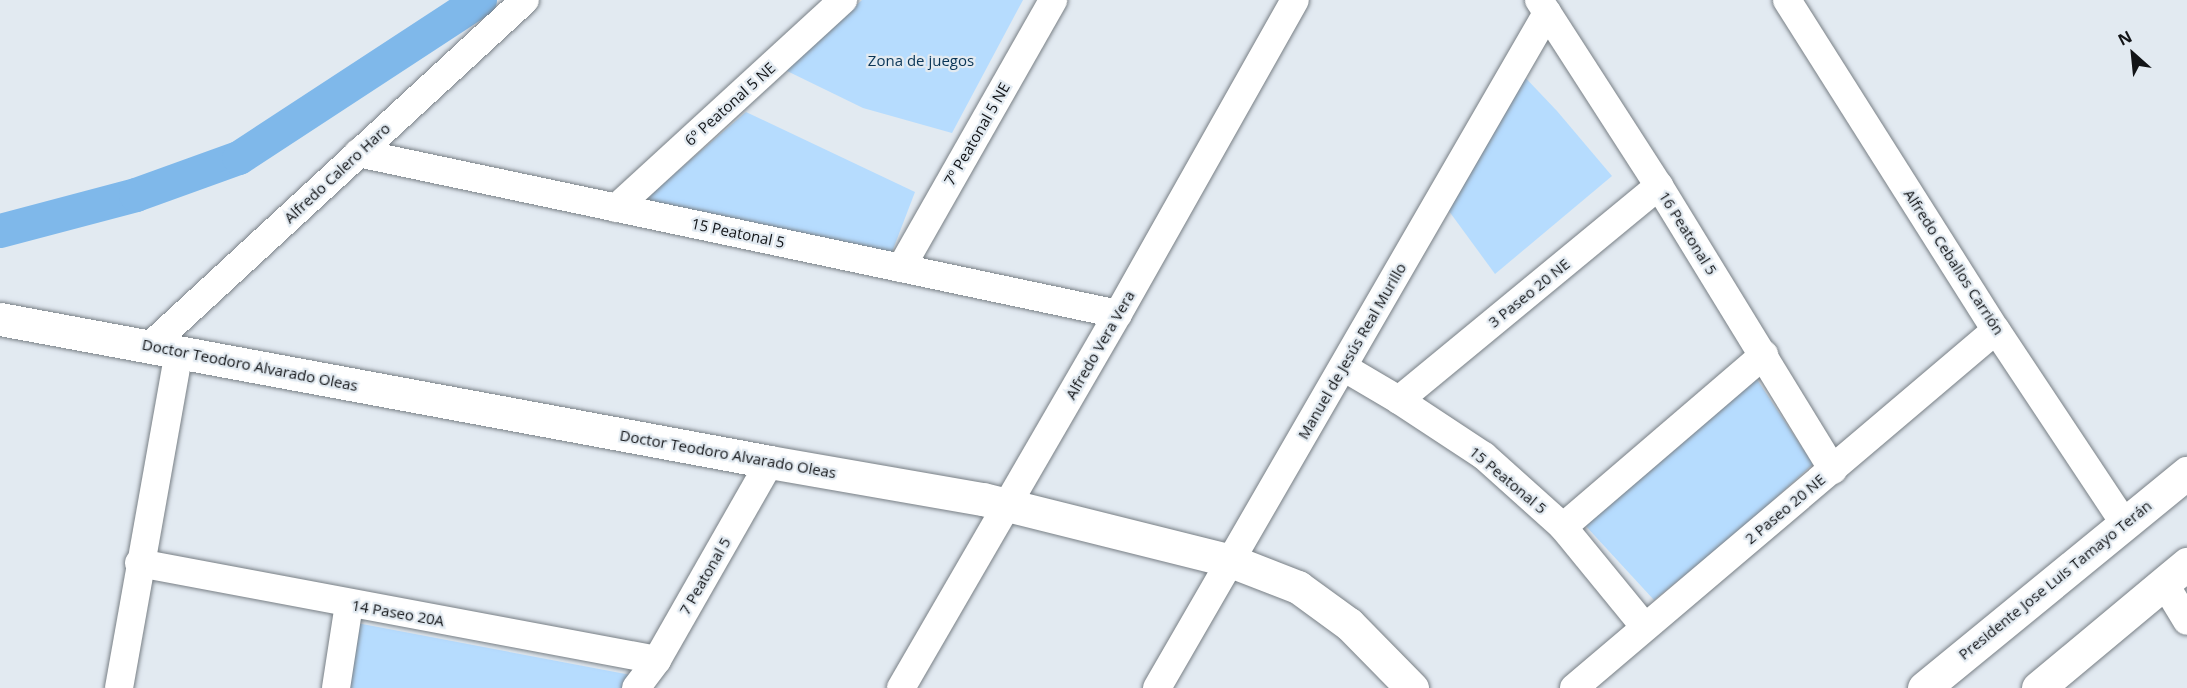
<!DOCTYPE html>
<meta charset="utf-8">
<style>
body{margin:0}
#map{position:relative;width:2187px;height:688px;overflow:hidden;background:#e2eaf1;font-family:"Open Sans",sans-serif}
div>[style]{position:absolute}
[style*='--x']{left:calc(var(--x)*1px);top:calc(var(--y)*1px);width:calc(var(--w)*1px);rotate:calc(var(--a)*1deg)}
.green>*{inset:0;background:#b6dcfe}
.canal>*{height:34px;margin:-17px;padding:0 17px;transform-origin:17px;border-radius:17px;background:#7fb8ea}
.roads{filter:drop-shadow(0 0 2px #787f85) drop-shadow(0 0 2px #787f85)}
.minor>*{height:28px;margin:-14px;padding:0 14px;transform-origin:14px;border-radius:14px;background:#fff}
.tertiary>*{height:33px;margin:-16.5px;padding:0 16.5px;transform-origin:16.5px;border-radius:16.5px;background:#fff}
span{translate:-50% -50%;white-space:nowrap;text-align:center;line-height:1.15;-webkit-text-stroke:4.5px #e2eaf1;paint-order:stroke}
.park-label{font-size:15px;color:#0a3657}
.street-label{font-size:15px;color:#121417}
.north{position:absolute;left:2103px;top:24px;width:60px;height:60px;-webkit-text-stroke:4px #e2eaf1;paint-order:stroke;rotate:333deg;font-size:16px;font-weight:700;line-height:24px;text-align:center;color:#121417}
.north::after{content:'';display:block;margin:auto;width:21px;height:27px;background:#121417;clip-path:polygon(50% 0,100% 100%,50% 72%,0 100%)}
</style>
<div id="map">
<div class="green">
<i style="clip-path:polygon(862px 0,1023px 0,952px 133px,863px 108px,785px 70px)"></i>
<i style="clip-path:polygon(1521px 73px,1557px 111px,1612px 176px,1495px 274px,1446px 207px)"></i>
<i style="clip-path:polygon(746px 112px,915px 192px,887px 265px,636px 207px)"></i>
<i style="clip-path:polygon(1754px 375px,1813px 464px,1737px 533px,1654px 600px,1583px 523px)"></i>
<i style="clip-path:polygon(341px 620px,631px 675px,623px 688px,329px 688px)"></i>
</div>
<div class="canal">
<i style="--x:0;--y:231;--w:141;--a:-14.8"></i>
<i style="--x:136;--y:195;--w:109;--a:-19.8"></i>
<i style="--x:239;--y:158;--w:288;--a:-33.2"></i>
</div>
<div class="roads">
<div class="minor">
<i style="--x:1539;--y:0;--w:221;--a:57.2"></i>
<i style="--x:1659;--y:186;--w:333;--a:58.5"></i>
<i style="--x:1787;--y:0;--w:391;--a:57.7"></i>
<i style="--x:1996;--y:330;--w:232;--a:56.4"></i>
<i style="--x:358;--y:153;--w:777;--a:11.96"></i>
<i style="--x:616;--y:208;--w:308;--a:-42.5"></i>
<i style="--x:901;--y:268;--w:308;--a:-60.4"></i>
<i style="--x:150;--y:346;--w:510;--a:-42.7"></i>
<i style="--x:1343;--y:367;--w:65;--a:30.5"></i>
<i style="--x:1399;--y:400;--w:102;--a:33.4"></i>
<i style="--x:1484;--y:456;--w:106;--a:41.9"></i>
<i style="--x:1563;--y:527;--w:128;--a:50.7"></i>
<i style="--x:1399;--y:400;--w:337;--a:-39.5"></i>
<i style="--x:1563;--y:527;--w:265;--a:-40.6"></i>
<i style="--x:139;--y:563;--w:527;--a:10.61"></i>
<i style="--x:2164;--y:583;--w:44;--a:58.8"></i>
<i style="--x:119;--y:688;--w:341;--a:-79.9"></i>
<i style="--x:336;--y:688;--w:85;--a:-81.2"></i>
<i style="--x:636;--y:688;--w:35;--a:-53"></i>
<i style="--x:657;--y:660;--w:228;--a:-60.3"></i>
<i style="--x:901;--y:688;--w:432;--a:-59.9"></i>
<i style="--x:1118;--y:314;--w:360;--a:-60.6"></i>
<i style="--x:1157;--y:688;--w:780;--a:-59.98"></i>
<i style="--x:1574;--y:688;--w:553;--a:-40.31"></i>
</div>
<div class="tertiary">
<i style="--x:0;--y:319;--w:783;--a:10.52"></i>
<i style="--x:770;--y:462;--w:216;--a:9.9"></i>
<i style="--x:983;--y:499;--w:256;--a:14"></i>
<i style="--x:1231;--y:561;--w:72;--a:21.2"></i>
<i style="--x:1298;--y:587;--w:63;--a:36"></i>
<i style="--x:1349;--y:624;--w:90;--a:45.5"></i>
<i style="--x:1924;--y:688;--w:340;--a:-39.3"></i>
<i style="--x:2038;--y:688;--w:194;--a:-39.8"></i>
</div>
</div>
<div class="park-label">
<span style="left:921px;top:61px">Zona de juegos</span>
</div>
<div class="street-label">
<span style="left:730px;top:104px;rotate:-42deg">6º Peatonal 5 NE</span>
<span style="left:977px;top:134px;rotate:-60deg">7º Peatonal 5 NE</span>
<span style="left:337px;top:173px;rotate:-43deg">Alfredo Calero Haro</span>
<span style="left:738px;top:233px;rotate:12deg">15 Peatonal 5</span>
<span style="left:1688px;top:233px;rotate:58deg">16 Peatonal 5</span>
<span style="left:1954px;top:262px;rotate:57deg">Alfredo Ceballos Carrión</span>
<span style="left:1529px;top:293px;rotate:-39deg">3 Paseo 20 NE</span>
<span style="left:1100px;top:345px;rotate:-60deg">Alfredo Vera Vera</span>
<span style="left:1352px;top:351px;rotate:-60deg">Manuel de Jesús Real Murillo</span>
<span style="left:250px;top:365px;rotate:11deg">Doctor Teodoro Alvarado Oleas</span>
<span style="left:728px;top:454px;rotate:10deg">Doctor Teodoro Alvarado Oleas</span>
<span style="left:1508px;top:480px;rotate:40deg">15 Peatonal 5</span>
<span style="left:1785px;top:509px;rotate:-40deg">2 Paseo 20 NE</span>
<span style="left:705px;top:576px;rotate:-60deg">7 Peatonal 5</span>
<span style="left:2055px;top:580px;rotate:-39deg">Presidente Jose Luis Tamayo Terán</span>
<span style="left:398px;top:613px;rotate:10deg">14 Paseo 20A</span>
</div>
<div class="north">N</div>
</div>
